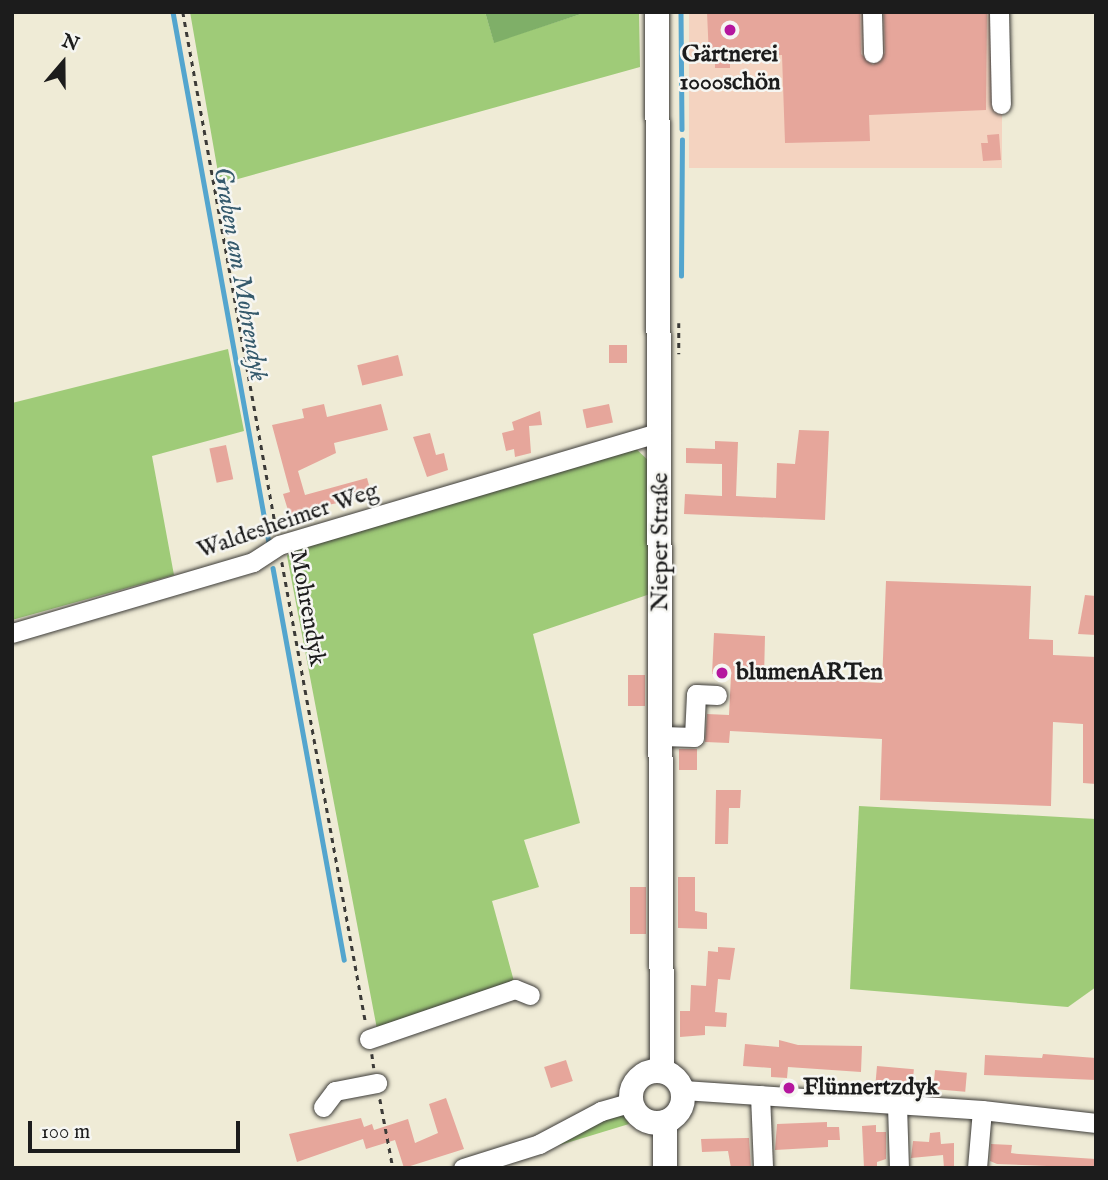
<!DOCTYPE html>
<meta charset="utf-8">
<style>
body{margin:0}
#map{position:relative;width:1108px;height:1180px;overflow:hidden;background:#efebd6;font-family:"IM FELL English",serif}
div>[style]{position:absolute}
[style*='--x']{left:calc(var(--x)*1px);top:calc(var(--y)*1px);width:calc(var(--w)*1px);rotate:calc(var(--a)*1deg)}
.built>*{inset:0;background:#f4d3c0;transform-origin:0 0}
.green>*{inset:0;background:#9fcb78}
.forest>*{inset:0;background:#7faf68}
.stream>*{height:4.5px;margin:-2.25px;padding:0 2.25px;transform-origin:2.25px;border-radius:2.25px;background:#53a5ce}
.building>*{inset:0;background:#e6a69b;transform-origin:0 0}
.path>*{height:2.5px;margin-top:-1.25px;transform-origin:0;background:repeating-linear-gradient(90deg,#3c3b38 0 5px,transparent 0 10px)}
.roads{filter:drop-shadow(0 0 2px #3c3b38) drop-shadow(0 0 2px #3c3b38)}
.minor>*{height:19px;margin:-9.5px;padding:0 9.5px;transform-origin:9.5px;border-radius:9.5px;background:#fff}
.major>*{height:24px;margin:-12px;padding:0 12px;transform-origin:12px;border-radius:12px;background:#fff}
.major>.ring{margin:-12px;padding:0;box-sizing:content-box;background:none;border:24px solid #fff;border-radius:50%}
.dots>*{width:19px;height:19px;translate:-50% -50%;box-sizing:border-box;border:4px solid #f6f6f2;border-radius:50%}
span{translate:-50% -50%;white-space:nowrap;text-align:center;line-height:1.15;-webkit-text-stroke:5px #f6f6f2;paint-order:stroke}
.poi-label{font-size:24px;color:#1c1c1c;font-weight:700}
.left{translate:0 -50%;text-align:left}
.street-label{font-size:24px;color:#1c1c1c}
.water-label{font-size:26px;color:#355a6c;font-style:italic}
.frame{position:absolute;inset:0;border:14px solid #1c1c1c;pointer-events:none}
.north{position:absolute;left:28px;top:28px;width:70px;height:70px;-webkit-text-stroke:5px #f6f6f2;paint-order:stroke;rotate:20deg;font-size:19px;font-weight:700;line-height:28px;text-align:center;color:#1c1c1c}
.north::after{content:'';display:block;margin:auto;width:24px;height:32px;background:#1c1c1c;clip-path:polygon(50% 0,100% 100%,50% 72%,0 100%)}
.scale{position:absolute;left:28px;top:1121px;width:212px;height:32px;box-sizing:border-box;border:4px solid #1c1c1c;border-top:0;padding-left:9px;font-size:21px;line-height:24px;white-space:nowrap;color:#1c1c1c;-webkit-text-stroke:5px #f6f6f2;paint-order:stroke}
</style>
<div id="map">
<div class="built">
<i style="left:689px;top:12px;width:313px;height:156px"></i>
</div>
<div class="green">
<i style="clip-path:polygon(190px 12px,485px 12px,494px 42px,587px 12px,639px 12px,640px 67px,220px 184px)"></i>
<i style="clip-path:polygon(228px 349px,244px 431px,152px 456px,174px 575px,12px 620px,12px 403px)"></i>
<i style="clip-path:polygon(634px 447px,649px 461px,650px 594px,533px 634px,580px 823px,524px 840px,539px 887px,492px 901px,515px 985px,377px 1029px,287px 556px,290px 551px)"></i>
<i style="clip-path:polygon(859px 806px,1096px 819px,1096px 987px,1068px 1007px,850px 989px)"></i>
<i style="clip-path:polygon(610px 1114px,623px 1115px,629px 1124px,537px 1152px)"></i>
</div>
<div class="forest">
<i style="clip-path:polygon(485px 12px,587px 12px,494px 43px)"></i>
</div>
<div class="stream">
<i style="--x:173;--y:12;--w:540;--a:79.75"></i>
<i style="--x:681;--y:12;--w:117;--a:89.5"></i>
<i style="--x:681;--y:276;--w:136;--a:-89.6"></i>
<i style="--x:273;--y:568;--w:398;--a:79.7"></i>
</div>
<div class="building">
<i style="clip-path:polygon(707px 12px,860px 12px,861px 54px,873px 65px,885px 53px,884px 12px,987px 12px,986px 110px,869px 115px,870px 141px,785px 143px,782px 55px,730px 56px,730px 68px,715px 68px,715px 57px,709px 57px)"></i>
<i style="clip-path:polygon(999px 134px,1001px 160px,983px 161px,981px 143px,988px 143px,987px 135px)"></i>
<i style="left:609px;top:345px;width:18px;height:18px"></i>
<i style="left:398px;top:355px;width:21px;height:42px;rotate:76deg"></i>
<i style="clip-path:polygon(324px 404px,327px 417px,381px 404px,388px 430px,334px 443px,336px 453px,298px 471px,305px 495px,367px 478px,372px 496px,308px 509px,310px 514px,291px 520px,283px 494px,290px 492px,272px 425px,304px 418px,302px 409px)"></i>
<i style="left:609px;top:404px;width:19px;height:27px;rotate:78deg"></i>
<i style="clip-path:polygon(540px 411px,542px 425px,529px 426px,531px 453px,515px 457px,514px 449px,506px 451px,502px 433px,514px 430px,512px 422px)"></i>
<i style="clip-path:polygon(799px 430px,829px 431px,825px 520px,684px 514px,685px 494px,722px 496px,722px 464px,686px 463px,686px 448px,715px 449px,715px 441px,738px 442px,736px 496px,776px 498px,777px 463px,795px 464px)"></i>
<i style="clip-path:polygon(430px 433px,436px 455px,444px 453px,448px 470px,427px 477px,413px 437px)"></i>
<i style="left:226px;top:445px;width:35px;height:17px;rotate:78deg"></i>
<i style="clip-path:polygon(886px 581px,1031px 586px,1029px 639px,1053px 640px,1053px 655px,1096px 657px,1096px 784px,1083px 783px,1083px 724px,1053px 722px,1051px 806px,880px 800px,882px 739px,730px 731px,729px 743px,705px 742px,707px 714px,729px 715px,731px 675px,712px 674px,714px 633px,765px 636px,764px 677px,882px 683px)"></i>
<i style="clip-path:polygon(1085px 595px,1096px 596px,1096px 635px,1078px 634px)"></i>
<i style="left:628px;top:675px;width:17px;height:31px"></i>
<i style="left:679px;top:749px;width:18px;height:21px"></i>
<i style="clip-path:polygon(716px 790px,741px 790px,740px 808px,729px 808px,728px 844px,715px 844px)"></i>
<i style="clip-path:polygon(678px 877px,695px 877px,695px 911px,707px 913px,707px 929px,678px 928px)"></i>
<i style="left:630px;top:887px;width:16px;height:47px"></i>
<i style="clip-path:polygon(718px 947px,735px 948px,730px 980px,718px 979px,715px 1012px,727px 1013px,726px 1027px,705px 1026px,705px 1035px,680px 1037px,680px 1011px,690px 1011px,691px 985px,706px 986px,708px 951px,718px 952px)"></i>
<i style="clip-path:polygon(779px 1040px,798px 1045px,862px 1046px,861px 1072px,788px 1067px,787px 1078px,771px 1077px,771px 1068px,743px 1066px,745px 1044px,779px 1047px)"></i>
<i style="clip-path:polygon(1043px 1054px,1096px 1058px,1096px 1080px,984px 1075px,985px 1055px,1042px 1058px)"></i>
<i style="left:566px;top:1060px;width:22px;height:23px;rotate:72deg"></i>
<i style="left:877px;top:1066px;width:37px;height:19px;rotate:5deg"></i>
<i style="left:935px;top:1070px;width:32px;height:19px;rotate:5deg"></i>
<i style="clip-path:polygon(446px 1098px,464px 1149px,404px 1168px,395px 1140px,366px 1149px,363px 1139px,297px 1162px,289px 1134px,361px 1118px,364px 1127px,372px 1124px,374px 1130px,408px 1119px,415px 1143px,438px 1133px,429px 1104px)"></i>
<i style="clip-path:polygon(827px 1122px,827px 1127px,839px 1127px,840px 1140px,828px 1140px,828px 1147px,775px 1150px,777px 1124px)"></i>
<i style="clip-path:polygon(876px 1125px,876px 1132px,886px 1132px,886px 1159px,877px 1162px,877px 1168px,864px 1168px,862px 1126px)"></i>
<i style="clip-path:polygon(940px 1132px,941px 1144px,954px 1143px,954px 1168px,944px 1168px,943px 1155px,911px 1158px,913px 1141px,929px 1142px,930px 1133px)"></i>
<i style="clip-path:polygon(746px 1138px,749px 1138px,751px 1168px,731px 1168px,728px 1151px,702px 1152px,701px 1139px)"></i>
<i style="clip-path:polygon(991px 1144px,1012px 1145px,1011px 1153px,1019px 1154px,1096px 1159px,1096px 1168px,997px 1164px,990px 1161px)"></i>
</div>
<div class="path">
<i style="--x:183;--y:12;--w:524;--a:79.78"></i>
<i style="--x:679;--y:323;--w:31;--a:90"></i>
<i style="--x:282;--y:562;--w:469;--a:79.7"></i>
<i style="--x:372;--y:1054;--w:14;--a:82"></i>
<i style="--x:623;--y:1086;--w:30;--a:-46"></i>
<i style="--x:380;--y:1099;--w:70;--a:79.3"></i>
<i style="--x:630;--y:1119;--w:18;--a:34"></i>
</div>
<div class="roads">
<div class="minor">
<i style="--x:872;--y:12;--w:41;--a:88.6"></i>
<i style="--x:999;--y:12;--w:92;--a:88.8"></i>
<i style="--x:12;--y:633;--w:251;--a:-16.4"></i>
<i style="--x:253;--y:562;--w:31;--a:-33"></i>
<i style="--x:279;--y:545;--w:398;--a:-16.5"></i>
<i style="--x:662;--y:736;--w:32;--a:2"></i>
<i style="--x:694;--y:737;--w:43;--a:-87.3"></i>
<i style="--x:696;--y:694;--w:21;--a:3"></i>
<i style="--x:369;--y:1039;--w:154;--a:-18.9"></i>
<i style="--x:515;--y:989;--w:16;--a:22"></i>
<i style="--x:683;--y:1090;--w:300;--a:3.8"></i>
<i style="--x:982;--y:1110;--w:115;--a:6.5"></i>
<i style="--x:760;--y:1095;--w:73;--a:87.6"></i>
<i style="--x:897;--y:1105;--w:63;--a:88.2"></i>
<i style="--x:323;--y:1107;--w:20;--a:-53"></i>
<i style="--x:335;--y:1091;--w:43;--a:-10.8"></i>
<i style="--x:463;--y:1168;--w:80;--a:-17.5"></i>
<i style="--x:539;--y:1144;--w:70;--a:-28"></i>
<i style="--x:601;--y:1111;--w:32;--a:-16"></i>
<i style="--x:977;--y:1168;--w:58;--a:-85.1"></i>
</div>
<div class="major">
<i style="--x:657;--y:12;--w:1059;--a:89.73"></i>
<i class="ring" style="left:631px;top:1071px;width:28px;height:28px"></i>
<i style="--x:665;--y:1122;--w:46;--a:90"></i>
</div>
</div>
<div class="dots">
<i style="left:730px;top:30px;background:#b5179e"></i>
<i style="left:722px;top:673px;background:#b5179e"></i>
<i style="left:789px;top:1088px;background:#b5179e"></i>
</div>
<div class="poi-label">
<span style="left:730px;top:69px">Gärtnerei<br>1000schön</span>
<span class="left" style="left:736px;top:673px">blumenARTen</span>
<span class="left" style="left:803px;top:1088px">Flünnertzdyk</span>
</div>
<div class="street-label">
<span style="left:288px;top:521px;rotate:-19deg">Waldesheimer Weg</span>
<span style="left:661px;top:542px;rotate:-90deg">Nieper Straße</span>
<span style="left:307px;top:608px;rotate:80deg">Mohrendyk</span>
</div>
<div class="water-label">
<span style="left:240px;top:274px;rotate:80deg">Graben am Mohrendyk</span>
</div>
<div class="frame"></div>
<div class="north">N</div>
<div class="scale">100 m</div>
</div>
